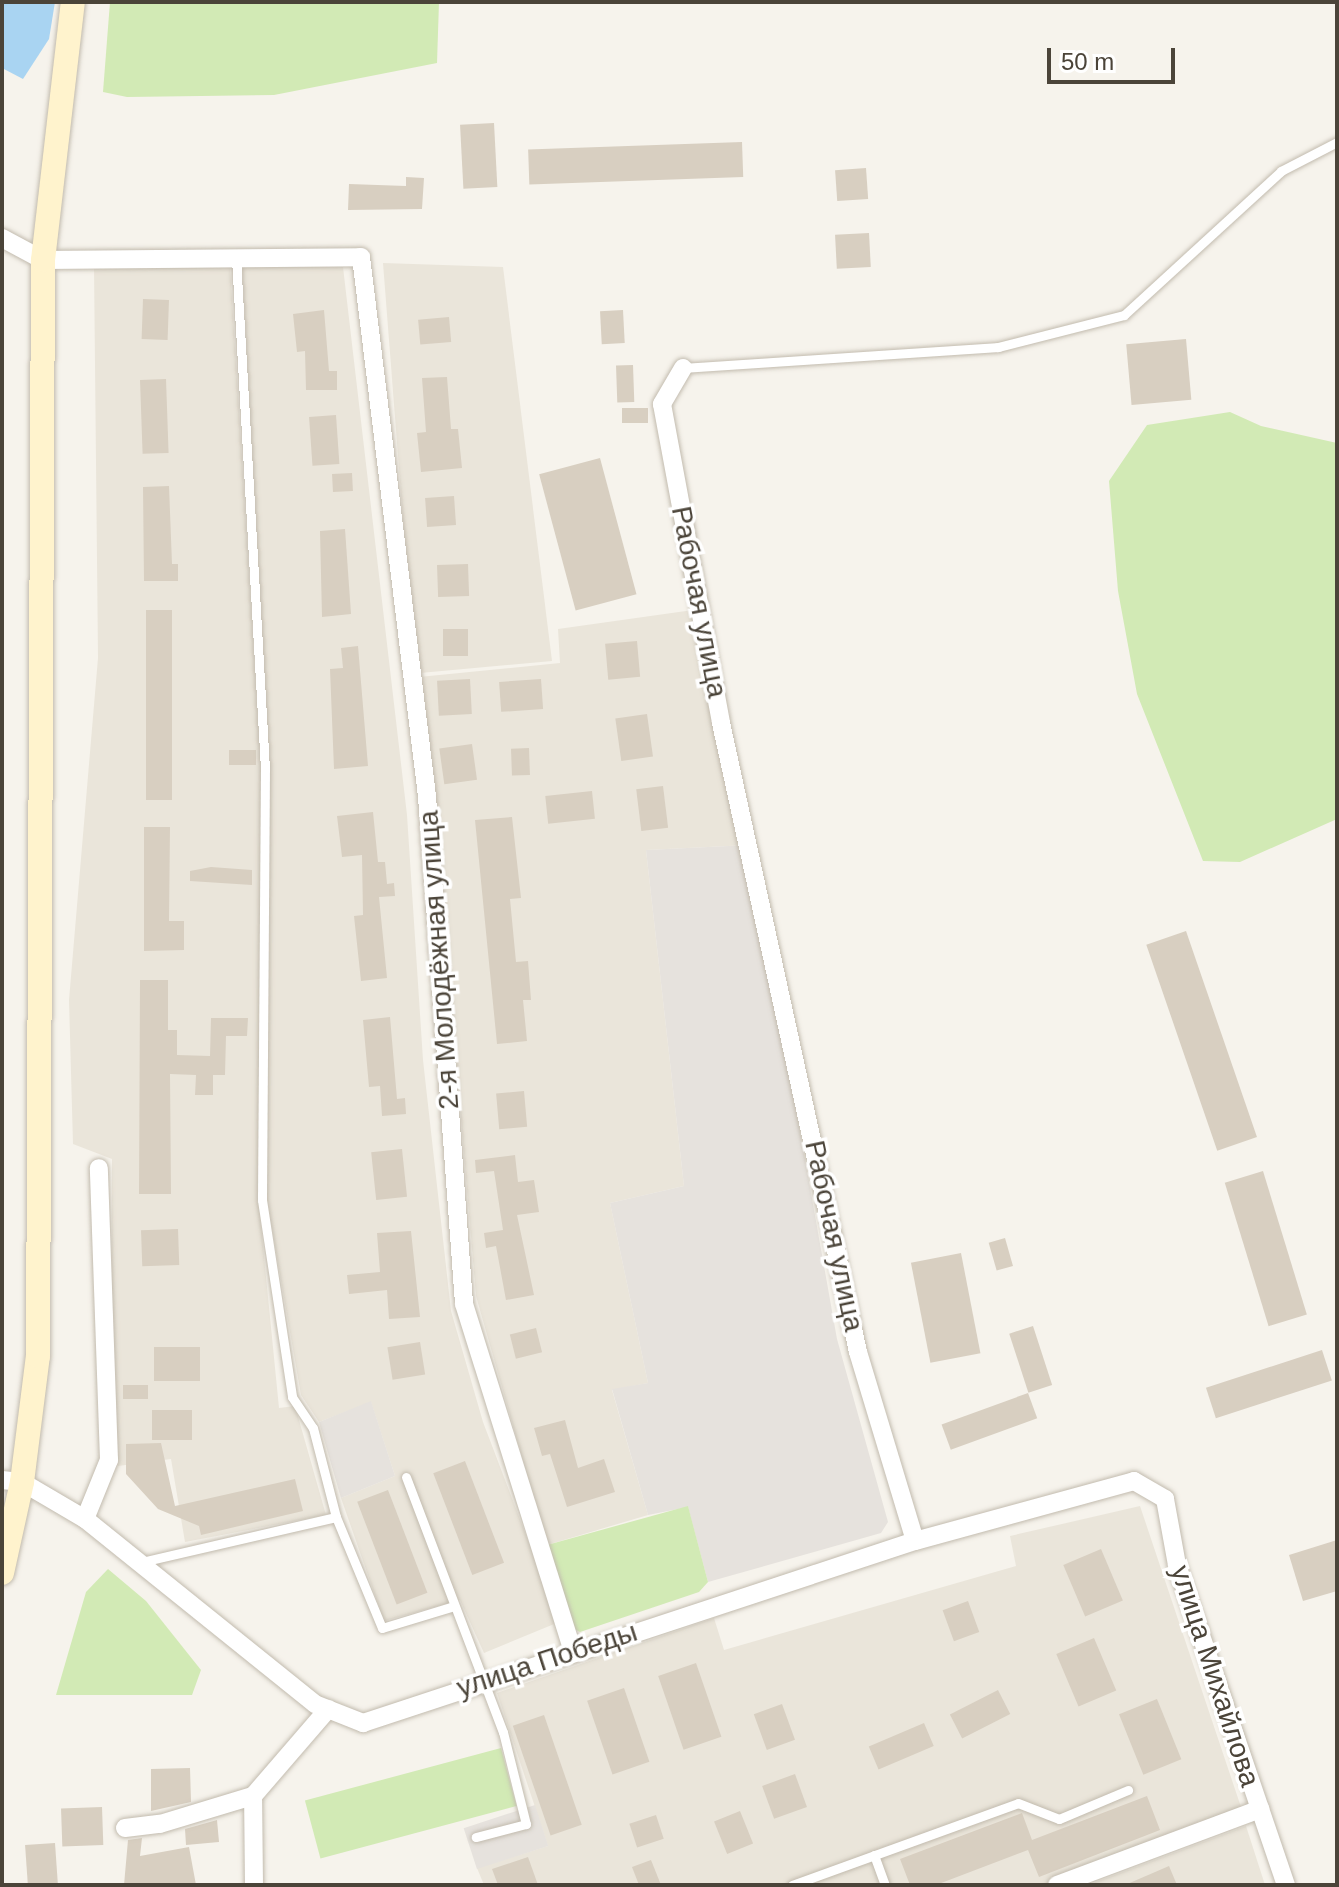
<!DOCTYPE html>
<meta charset="utf-8">
<style>
body{margin:0}
#map{position:relative;width:1339px;height:1887px;overflow:hidden;background:#f6f3ec;font-family:Arial,sans-serif}
div>[style]{position:absolute}
[style*='--x']{left:calc(var(--x)*1px);top:calc(var(--y)*1px);width:calc(var(--w)*1px);rotate:calc(var(--a)*1deg)}
.residential>*{inset:0;background:#eae5da}
.industrial>*{inset:0;background:#e6e2dd;transform-origin:0 0}
.green>*{inset:0;background:#d2eab5;transform-origin:0 0}
.water>*{inset:0;background:#a9d4f2}
.building>*{inset:0;background:#d8cfc1;transform-origin:0 0}
.roads{filter:drop-shadow(0 0 2px #c2bbae) drop-shadow(0 0 2px #c2bbae)}
.service>*{height:9px;margin:-4.5px;padding:0 4.5px;transform-origin:4.5px;border-radius:4.5px;background:#fff}
.minor>*{height:18px;margin:-9px;padding:0 9px;transform-origin:9px;border-radius:9px;background:#fff}
.secondary>*{height:24px;margin:-12px;padding:0 12px;transform-origin:12px;border-radius:12px;background:#fff3cd}
span{translate:-50% -50%;white-space:nowrap;text-align:center;line-height:1.15;-webkit-text-stroke:7px #fff;paint-order:stroke}
.street-label{font-size:28px;color:#4b4439}
.frame{position:absolute;inset:0;border:4px solid #4b4439;pointer-events:none}
.scale{position:absolute;left:1047px;top:48px;width:128px;height:36px;box-sizing:border-box;border:4px solid #4b4439;border-top:0;padding-left:10px;font-size:24px;line-height:28px;white-space:nowrap;color:#4b4439;-webkit-text-stroke:6px #fff;paint-order:stroke}
</style>
<div id="map">
<div class="residential">
<i style="clip-path:polygon(383px 263px,503px 267px,552px 661px,420px 673px,407px 571px)"></i>
<i style="clip-path:polygon(94px 267px,230px 267px,261px 768px,258px 1196px,279px 1408px,295px 1406px,326px 1515px,185px 1542px,171px 1459px,118px 1466px,111px 1440px,112px 1159px,73px 1144px,69px 1000px,98px 658px)"></i>
<i style="clip-path:polygon(242px 267px,343px 267px,407px 815px,423px 1060px,451px 1311px,483px 1422px,559px 1622px,484px 1653px,460px 1600px,384px 1621px,341px 1498px,395px 1476px,371px 1402px,319px 1422px,301px 1395px,267px 1200px,269px 770px)"></i>
<i style="clip-path:polygon(693px 610px,749px 845px,646px 850px,684px 1186px,610px 1203px,648px 1383px,612px 1390px,648px 1515px,547px 1545px,476px 1296px,434px 795px,419px 677px,560px 663px,558px 629px)"></i>
<i style="clip-path:polygon(1140px 1506px,1242px 1810px,1044px 1885px,484px 1885px,477px 1868px,548px 1846px,497px 1693px,714px 1618px,724px 1650px,1016px 1566px,1010px 1536px)"></i>
<i style="clip-path:polygon(1246px 1826px,1265px 1885px,1088px 1885px)"></i>
</div>
<div class="industrial">
<i style="clip-path:polygon(749px 845px,837px 1339px,888px 1522px,881px 1533px,708px 1582px,688px 1507px,648px 1515px,612px 1389px,648px 1383px,610px 1203px,684px 1186px,646px 850px)"></i>
<i style="clip-path:polygon(371px 1401px,395px 1476px,341px 1498px,319px 1422px)"></i>
<i style="left:535px;top:1805px;width:43px;height:75px;rotate:72deg"></i>
</div>
<div class="green">
<i style="clip-path:polygon(110px 2px,439px 2px,437px 63px,274px 95px,127px 97px,103px 92px)"></i>
<i style="clip-path:polygon(1230px 412px,1261px 426px,1337px 443px,1337px 819px,1240px 862px,1203px 861px,1137px 694px,1118px 591px,1109px 481px,1147px 425px)"></i>
<i style="clip-path:polygon(688px 1506px,708px 1582px,699px 1592px,580px 1632px,572px 1628px,547px 1545px)"></i>
<i style="clip-path:polygon(108px 1569px,146px 1601px,201px 1670px,192px 1695px,56px 1695px,86px 1592px)"></i>
<i style="left:501px;top:1748px;width:60px;height:203px;rotate:75deg"></i>
</div>
<div class="water">
<i style="clip-path:polygon(2px 2px,55px 2px,49px 39px,23px 79px,2px 68px)"></i>
</div>
<div class="building">
<i style="left:494px;top:123px;width:64px;height:34px;rotate:87deg"></i>
<i style="left:742px;top:142px;width:35px;height:214px;rotate:88deg"></i>
<i style="left:866px;top:168px;width:31px;height:31px;rotate:86deg"></i>
<i style="clip-path:polygon(406px 177px,424px 178px,422px 209px,348px 210px,349px 184px,406px 186px)"></i>
<i style="left:869px;top:233px;width:34px;height:34px;rotate:87deg"></i>
<i style="left:143px;top:299px;width:26px;height:40px;rotate:2deg"></i>
<i style="clip-path:polygon(324px 310px,329px 371px,337px 371px,337px 390px,306px 390px,305px 351px,297px 352px,293px 314px)"></i>
<i style="left:623px;top:310px;width:33px;height:23px;rotate:87deg"></i>
<i style="left:449px;top:317px;width:25px;height:31px;rotate:85deg"></i>
<i style="left:1186px;top:339px;width:61px;height:60px;rotate:85deg"></i>
<i style="left:633px;top:365px;width:37px;height:17px;rotate:88deg"></i>
<i style="clip-path:polygon(447px 377px,451px 429px,458px 429px,462px 468px,421px 472px,417px 433px,426px 432px,422px 378px)"></i>
<i style="left:166px;top:379px;width:74px;height:26px;rotate:88deg"></i>
<i style="left:622px;top:408px;width:26px;height:15px"></i>
<i style="left:336px;top:415px;width:49px;height:27px;rotate:86deg"></i>
<i style="left:600px;top:458px;width:141px;height:63px;rotate:75deg"></i>
<i style="left:352px;top:473px;width:18px;height:20px;rotate:87deg"></i>
<i style="clip-path:polygon(169px 486px,172px 564px,178px 564px,178px 581px,144px 581px,143px 487px)"></i>
<i style="left:454px;top:496px;width:29px;height:29px;rotate:86deg"></i>
<i style="clip-path:polygon(345px 529px,351px 614px,322px 617px,320px 531px)"></i>
<i style="left:468px;top:564px;width:32px;height:31px;rotate:88deg"></i>
<i style="left:146px;top:610px;width:26px;height:190px"></i>
<i style="left:443px;top:629px;width:25px;height:27px"></i>
<i style="left:637px;top:641px;width:36px;height:32px;rotate:85deg"></i>
<i style="clip-path:polygon(358px 646px,368px 766px,334px 769px,330px 669px,343px 668px,341px 648px)"></i>
<i style="left:470px;top:679px;width:35px;height:33px;rotate:87deg"></i>
<i style="left:541px;top:679px;width:30px;height:42px;rotate:86deg"></i>
<i style="left:647px;top:714px;width:43px;height:32px;rotate:82deg"></i>
<i style="left:472px;top:744px;width:36px;height:33px;rotate:82deg"></i>
<i style="left:529px;top:748px;width:27px;height:18px;rotate:88deg"></i>
<i style="left:256px;top:750px;width:15px;height:27px;rotate:90deg"></i>
<i style="left:663px;top:786px;width:42px;height:27px;rotate:83deg"></i>
<i style="left:592px;top:791px;width:28px;height:47px;rotate:84deg"></i>
<i style="clip-path:polygon(373px 812px,378px 862px,385px 862px,387px 884px,394px 883px,395px 896px,379px 897px,387px 978px,361px 981px,354px 916px,363px 915px,362px 855px,342px 857px,337px 816px)"></i>
<i style="clip-path:polygon(512px 817px,521px 898px,510px 899px,516px 962px,528px 961px,531px 1000px,523px 1000px,527px 1041px,497px 1044px,475px 820px)"></i>
<i style="clip-path:polygon(144px 827px,170px 827px,169px 921px,184px 921px,184px 950px,144px 951px)"></i>
<i style="clip-path:polygon(211px 867px,252px 870px,252px 885px,190px 881px,190px 871px)"></i>
<i style="left:1186px;top:931px;width:218px;height:42px;rotate:71deg"></i>
<i style="clip-path:polygon(140px 980px,168px 980px,168px 1030px,177px 1030px,177px 1055px,210px 1056px,211px 1018px,248px 1018px,247px 1036px,226px 1036px,225px 1075px,213px 1075px,213px 1095px,195px 1095px,196px 1075px,170px 1074px,171px 1194px,139px 1194px)"></i>
<i style="clip-path:polygon(390px 1017px,397px 1099px,405px 1098px,406px 1114px,382px 1116px,380px 1086px,369px 1087px,363px 1020px)"></i>
<i style="left:524px;top:1091px;width:36px;height:28px;rotate:85deg"></i>
<i style="left:402px;top:1149px;width:48px;height:31px;rotate:84deg"></i>
<i style="clip-path:polygon(515px 1155px,518px 1182px,534px 1180px,539px 1212px,517px 1215px,534px 1295px,506px 1300px,496px 1246px,486px 1248px,484px 1233px,503px 1230px,494px 1171px,476px 1173px,475px 1160px)"></i>
<i style="left:1263px;top:1171px;width:150px;height:40px;rotate:73deg"></i>
<i style="left:178px;top:1229px;width:36px;height:37px;rotate:88deg"></i>
<i style="clip-path:polygon(411px 1231px,420px 1317px,389px 1319px,387px 1290px,349px 1294px,347px 1275px,380px 1272px,377px 1233px)"></i>
<i style="left:1005px;top:1238px;width:29px;height:17px;rotate:74deg"></i>
<i style="left:961px;top:1253px;width:102px;height:51px;rotate:79deg"></i>
<i style="left:1033px;top:1326px;width:62px;height:25px;rotate:72deg"></i>
<i style="left:536px;top:1328px;width:25px;height:27px;rotate:76deg"></i>
<i style="left:420px;top:1342px;width:33px;height:33px;rotate:81deg"></i>
<i style="left:200px;top:1347px;width:34px;height:46px;rotate:90deg"></i>
<i style="left:1322px;top:1350px;width:32px;height:122px;rotate:72deg"></i>
<i style="left:123px;top:1385px;width:25px;height:14px"></i>
<i style="left:1028px;top:1393px;width:27px;height:92px;rotate:70deg"></i>
<i style="left:192px;top:1410px;width:30px;height:40px;rotate:90deg"></i>
<i style="clip-path:polygon(565px 1420px,578px 1468px,604px 1459px,615px 1492px,567px 1507px,550px 1454px,542px 1456px,534px 1428px)"></i>
<i style="clip-path:polygon(161px 1443px,175px 1506px,295px 1479px,303px 1511px,201px 1535px,199px 1526px,158px 1509px,126px 1474px,126px 1444px)"></i>
<i style="left:465px;top:1461px;width:109px;height:34px;rotate:69deg"></i>
<i style="left:388px;top:1490px;width:110px;height:33px;rotate:69deg"></i>
<i style="clip-path:polygon(1337px 1540px,1337px 1591px,1303px 1601px,1289px 1555px)"></i>
<i style="left:1101px;top:1549px;width:56px;height:41px;rotate:67deg"></i>
<i style="left:968px;top:1601px;width:33px;height:27px;rotate:70deg"></i>
<i style="left:1094px;top:1638px;width:57px;height:41px;rotate:67deg"></i>
<i style="left:696px;top:1663px;width:78px;height:40px;rotate:71deg"></i>
<i style="left:624px;top:1688px;width:78px;height:39px;rotate:71deg"></i>
<i style="left:998px;top:1690px;width:27px;height:54px;rotate:63deg"></i>
<i style="left:1157px;top:1699px;width:65px;height:41px;rotate:68deg"></i>
<i style="left:782px;top:1704px;width:38px;height:30px;rotate:70deg"></i>
<i style="left:544px;top:1715px;width:116px;height:33px;rotate:71deg"></i>
<i style="left:924px;top:1723px;width:25px;height:60px;rotate:67deg"></i>
<i style="clip-path:polygon(190px 1768px,191px 1802px,151px 1811px,151px 1769px)"></i>
<i style="left:795px;top:1774px;width:35px;height:35px;rotate:70deg"></i>
<i style="clip-path:polygon(1147px 1796px,1160px 1830px,1039px 1877px,1028px 1850px,936px 1885px,910px 1885px,900px 1859px,1022px 1813px,1032px 1840px)"></i>
<i style="left:102px;top:1807px;width:38px;height:41px;rotate:88deg"></i>
<i style="left:740px;top:1811px;width:35px;height:28px;rotate:68deg"></i>
<i style="left:656px;top:1815px;width:25px;height:28px;rotate:72deg"></i>
<i style="clip-path:polygon(217px 1820px,219px 1842px,186px 1845px,185px 1829px)"></i>
<i style="clip-path:polygon(142px 1838px,140px 1856px,189px 1847px,196px 1885px,124px 1885px,128px 1840px)"></i>
<i style="left:55px;top:1843px;width:42px;height:30px;rotate:86deg"></i>
<i style="clip-path:polygon(528px 1857px,538px 1885px,498px 1885px,492px 1869px)"></i>
<i style="clip-path:polygon(651px 1860px,661px 1885px,639px 1885px,632px 1867px)"></i>
<i style="clip-path:polygon(1169px 1866px,1177px 1885px,1125px 1885px)"></i>
</div>
<div class="roads">
<div class="service">
<i style="--x:236;--y:258;--w:511;--a:86.75"></i>
<i style="--x:265;--y:768;--w:432;--a:90.4"></i>
<i style="--x:262;--y:1200;--w:199;--a:81.3"></i>
<i style="--x:292;--y:1397;--w:37;--a:56"></i>
<i style="--x:313;--y:1428;--w:92;--a:75.5"></i>
<i style="--x:336;--y:1517;--w:120;--a:67.5"></i>
<i style="--x:382;--y:1628;--w:75;--a:-17"></i>
<i style="--x:683;--y:368;--w:316;--a:-3.8"></i>
<i style="--x:998;--y:347;--w:130;--a:-14.3"></i>
<i style="--x:1124;--y:315;--w:213;--a:-42.5"></i>
<i style="--x:1281;--y:171;--w:63;--a:-27.4"></i>
<i style="--x:406;--y:1477;--w:273;--a:69.2"></i>
<i style="--x:503;--y:1732;--w:95;--a:76"></i>
<i style="--x:526;--y:1824;--w:52;--a:165.4"></i>
<i style="--x:141;--y:1562;--w:200;--a:-13"></i>
<i style="--x:874;--y:1855;--w:32;--a:70"></i>
<i style="--x:792;--y:1885;--w:240;--a:-19.9"></i>
<i style="--x:1018;--y:1803;--w:44;--a:21.3"></i>
<i style="--x:1059;--y:1819;--w:75;--a:-22.8"></i>
</div>
<div class="minor">
<i style="--x:2;--y:238;--w:47;--a:28.2"></i>
<i style="--x:43;--y:260;--w:318;--a:-0.5"></i>
<i style="--x:361;--y:257;--w:543;--a:83.02"></i>
<i style="--x:427;--y:796;--w:509;--a:85.83"></i>
<i style="--x:464;--y:1304;--w:364;--a:72.6"></i>
<i style="--x:683;--y:368;--w:42;--a:120.3"></i>
<i style="--x:662;--y:404;--w:324;--a:79.5"></i>
<i style="--x:721;--y:723;--w:644;--a:77.71"></i>
<i style="--x:858;--y:1352;--w:197;--a:73.2"></i>
<i style="--x:2;--y:1480;--w:20;--a:6"></i>
<i style="--x:22;--y:1482;--w:73;--a:30.4"></i>
<i style="--x:85;--y:1519;--w:295;--a:38.8"></i>
<i style="--x:315;--y:1704;--w:52;--a:21.6"></i>
<i style="--x:363;--y:1723;--w:581;--a:-18.25"></i>
<i style="--x:915;--y:1541;--w:227;--a:-15.3"></i>
<i style="--x:1134;--y:1481;--w:36;--a:30"></i>
<i style="--x:1165;--y:1499;--w:67;--a:79.7"></i>
<i style="--x:1177;--y:1565;--w:338;--a:71.2"></i>
<i style="--x:85;--y:1519;--w:64;--a:-67.9"></i>
<i style="--x:109;--y:1460;--w:292;--a:-92"></i>
<i style="--x:125;--y:1828;--w:35;--a:-7"></i>
<i style="--x:160;--y:1824;--w:97;--a:-16.8"></i>
<i style="--x:254;--y:1885;--w:89;--a:-90.6"></i>
<i style="--x:253;--y:1796;--w:115;--a:-49.2"></i>
<i style="--x:1057;--y:1885;--w:217;--a:-20.5"></i>
</div>
<div class="secondary">
<i style="--x:2;--y:1573;--w:93;--a:-77.6"></i>
<i style="--x:22;--y:1482;--w:127;--a:-82.8"></i>
<i style="--x:38;--y:1356;--w:1096;--a:-89.74"></i>
<i style="--x:43;--y:260;--w:260;--a:-83.4"></i>
</div>
</div>
<div class="street-label">
<span style="left:699px;top:602px;rotate:79deg">Рабочая улица</span>
<span style="left:439px;top:960px;rotate:-94deg">2-я Молодёжная улица</span>
<span style="left:834px;top:1236px;rotate:78deg">Рабочая улица</span>
<span style="left:547px;top:1660px;rotate:-18deg">улица Победы</span>
<span style="left:1215px;top:1676px;rotate:72deg">улица Михайлова</span>
</div>
<div class="frame"></div>
<div class="scale">50 m</div>
</div>
